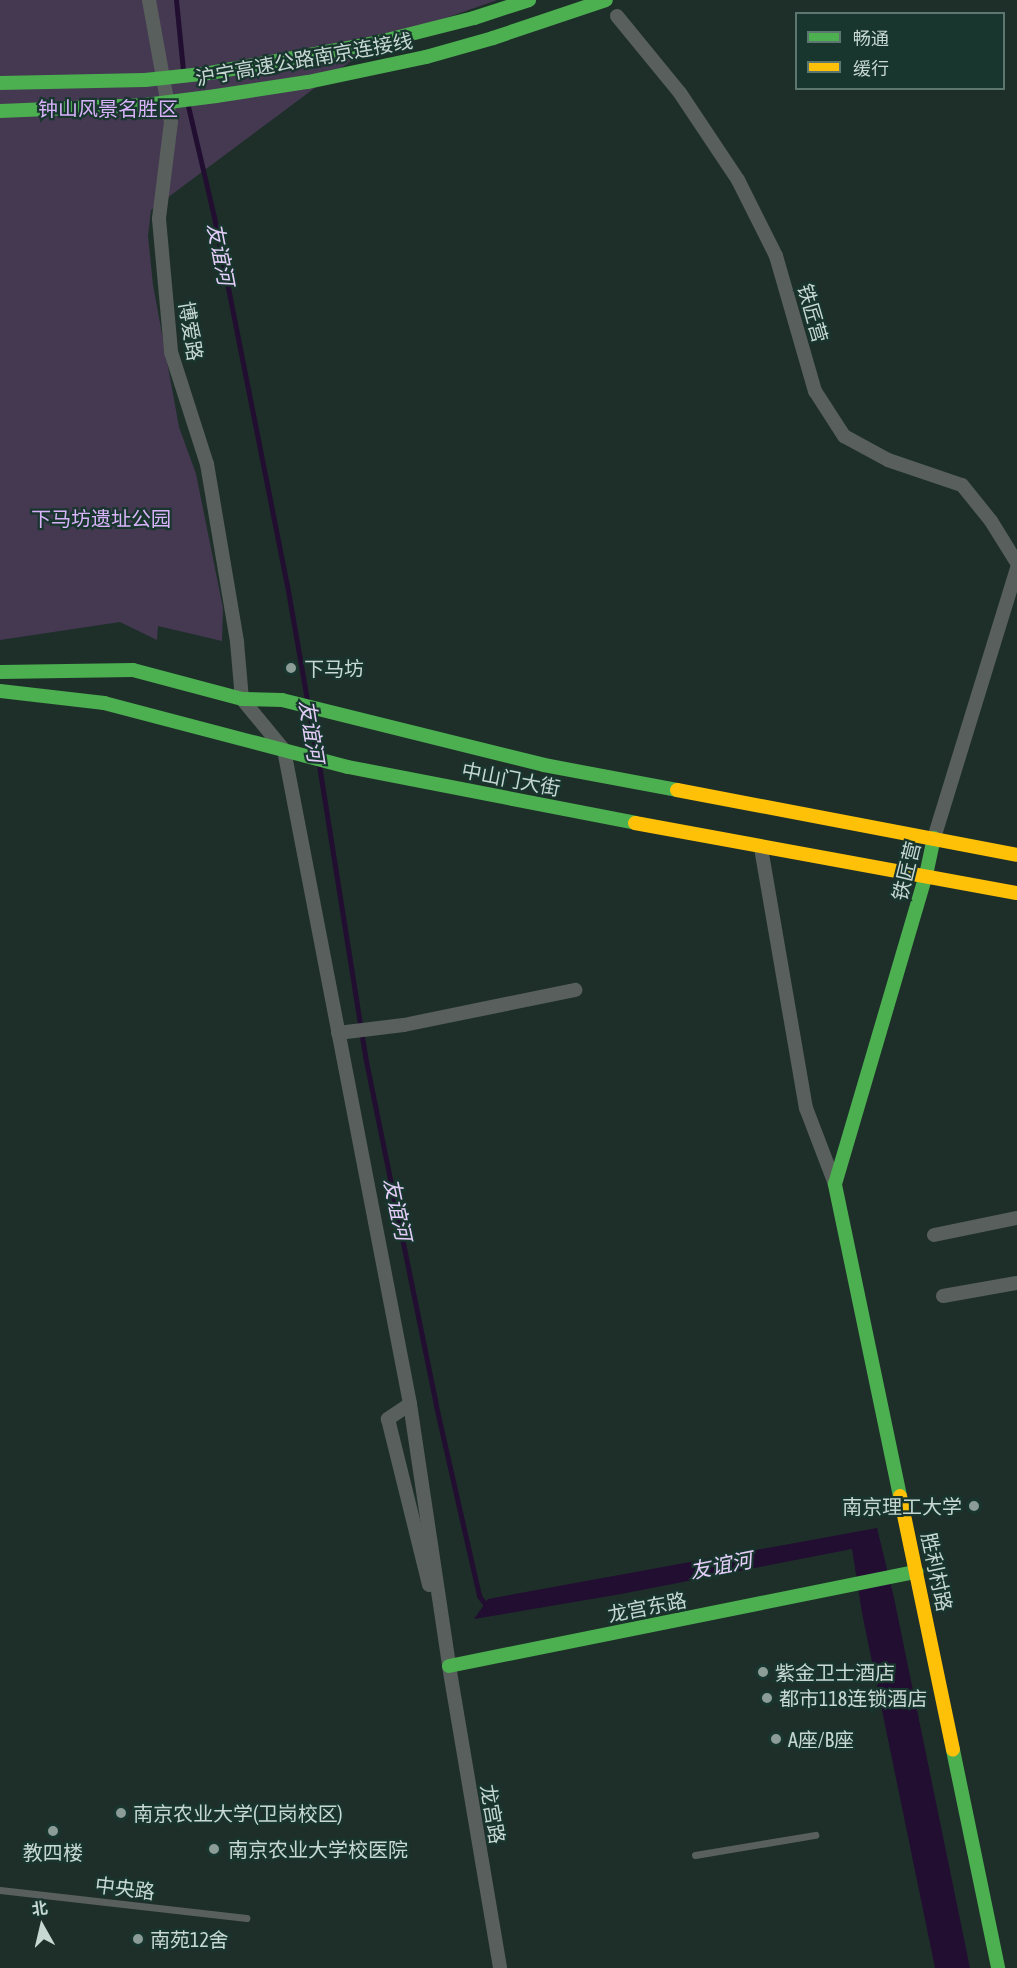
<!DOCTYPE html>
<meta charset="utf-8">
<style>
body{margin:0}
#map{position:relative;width:1017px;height:1968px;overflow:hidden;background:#1e2f2a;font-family:"Asap Condensed","Noto Sans SC",sans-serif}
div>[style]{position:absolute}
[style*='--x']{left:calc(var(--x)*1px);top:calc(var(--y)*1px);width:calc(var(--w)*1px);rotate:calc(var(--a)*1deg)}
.green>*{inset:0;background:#443951}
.water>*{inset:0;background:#220e31}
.stream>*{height:5px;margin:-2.5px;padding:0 2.5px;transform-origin:2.5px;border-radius:2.5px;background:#220e31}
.lane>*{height:7px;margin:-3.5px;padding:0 3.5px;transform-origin:3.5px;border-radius:3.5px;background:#585f5c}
.street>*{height:14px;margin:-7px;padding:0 7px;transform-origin:7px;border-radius:7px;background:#585f5c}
.fast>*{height:14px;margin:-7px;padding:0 7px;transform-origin:7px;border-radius:7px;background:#4caf50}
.slow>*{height:14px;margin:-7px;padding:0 7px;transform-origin:7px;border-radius:7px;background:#ffc107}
.fast-bridge>*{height:14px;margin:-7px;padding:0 7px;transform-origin:7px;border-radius:7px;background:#4caf50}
.dots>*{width:16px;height:16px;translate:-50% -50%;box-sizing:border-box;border:3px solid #18352e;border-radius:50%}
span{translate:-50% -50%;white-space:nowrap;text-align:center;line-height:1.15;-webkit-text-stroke:4.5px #18352e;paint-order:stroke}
.street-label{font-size:20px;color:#c7d7d2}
.park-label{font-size:20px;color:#d8b3fa}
.poi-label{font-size:20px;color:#c7d7d2}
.left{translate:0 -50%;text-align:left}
.right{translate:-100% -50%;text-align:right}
.water-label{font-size:21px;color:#e5cffa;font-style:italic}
.legend{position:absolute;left:795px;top:12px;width:210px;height:78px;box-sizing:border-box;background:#18352e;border:2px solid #5e7670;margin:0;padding:8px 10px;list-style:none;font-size:18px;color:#c7d7d2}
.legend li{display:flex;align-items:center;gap:12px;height:30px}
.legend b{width:30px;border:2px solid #5e7670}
.north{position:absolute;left:12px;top:1896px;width:60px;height:60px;-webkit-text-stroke:4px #18352e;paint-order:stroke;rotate:352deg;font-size:16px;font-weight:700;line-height:24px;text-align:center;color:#c7d7d2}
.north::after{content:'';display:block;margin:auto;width:21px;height:27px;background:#c7d7d2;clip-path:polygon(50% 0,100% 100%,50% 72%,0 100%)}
</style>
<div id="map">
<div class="green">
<i style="clip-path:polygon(0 0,497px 0,375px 43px,151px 210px,148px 236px,153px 285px,179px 427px,196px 474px,223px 608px,222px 641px,158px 626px,157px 640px,120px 622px,0 640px)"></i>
</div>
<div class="water">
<i style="clip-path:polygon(877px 1528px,894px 1598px,970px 1968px,935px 1968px,862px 1613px,852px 1549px,621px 1594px,474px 1619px,488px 1599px)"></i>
</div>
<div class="stream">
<i style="--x:176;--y:0;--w:70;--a:84.3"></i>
<i style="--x:188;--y:106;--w:114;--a:76.8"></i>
<i style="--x:214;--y:217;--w:375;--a:78.8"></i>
<i style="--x:287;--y:585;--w:117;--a:80.1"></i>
<i style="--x:309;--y:712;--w:42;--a:80.3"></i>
<i style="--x:319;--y:765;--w:295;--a:81"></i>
<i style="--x:365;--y:1056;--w:357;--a:78.5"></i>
<i style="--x:436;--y:1406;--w:195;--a:77.2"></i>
<i style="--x:479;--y:1596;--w:16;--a:52"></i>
</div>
<div class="lane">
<i style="--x:695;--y:1855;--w:122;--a:-9.5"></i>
<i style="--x:0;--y:1890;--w:248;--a:6.5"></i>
</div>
<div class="street">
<i style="--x:149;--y:0;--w:124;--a:79.8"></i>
<i style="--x:171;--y:122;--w:98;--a:97.1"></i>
<i style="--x:159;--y:219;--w:134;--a:84.8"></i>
<i style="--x:171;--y:352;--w:118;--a:72.2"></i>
<i style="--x:207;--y:464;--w:181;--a:80.4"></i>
<i style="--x:237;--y:642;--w:57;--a:85"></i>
<i style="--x:242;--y:699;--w:66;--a:50.5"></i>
<i style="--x:284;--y:750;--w:666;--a:79.09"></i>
<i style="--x:410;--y:1404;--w:265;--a:81.5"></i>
<i style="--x:449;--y:1666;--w:306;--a:80.4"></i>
<i style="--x:617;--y:16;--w:99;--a:50.7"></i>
<i style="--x:680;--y:93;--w:105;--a:56.3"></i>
<i style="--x:738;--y:180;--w:85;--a:63.4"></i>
<i style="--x:776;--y:256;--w:141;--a:73.9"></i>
<i style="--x:815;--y:391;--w:54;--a:57.2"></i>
<i style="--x:844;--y:436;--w:50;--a:28.6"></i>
<i style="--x:888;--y:460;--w:78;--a:18.7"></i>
<i style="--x:962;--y:485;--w:46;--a:51.1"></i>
<i style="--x:991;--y:521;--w:49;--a:58.2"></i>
<i style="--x:934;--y:838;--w:282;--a:-72.9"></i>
<i style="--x:761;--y:848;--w:264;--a:80.2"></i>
<i style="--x:806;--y:1108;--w:81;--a:69.1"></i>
<i style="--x:338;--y:1033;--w:66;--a:-6.9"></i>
<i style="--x:404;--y:1025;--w:175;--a:-11.6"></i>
<i style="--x:934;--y:1235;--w:85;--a:-11.6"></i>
<i style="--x:943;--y:1296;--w:75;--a:-10"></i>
<i style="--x:410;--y:1404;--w:27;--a:146"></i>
<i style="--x:388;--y:1419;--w:171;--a:76.1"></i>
</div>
<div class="fast">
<i style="--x:210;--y:73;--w:168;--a:-10.3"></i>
<i style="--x:375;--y:43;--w:102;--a:-14.2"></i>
<i style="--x:474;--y:18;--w:58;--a:-18.1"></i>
<i style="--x:0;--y:83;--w:145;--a:-1.2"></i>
<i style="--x:216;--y:96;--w:93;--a:-8.7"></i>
<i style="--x:308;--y:82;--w:121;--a:-12"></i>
<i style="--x:426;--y:57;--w:70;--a:-15.8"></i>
<i style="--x:493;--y:38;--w:119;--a:-18.6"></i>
<i style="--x:0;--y:111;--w:145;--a:-2.4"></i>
<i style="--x:0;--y:672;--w:133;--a:-0.9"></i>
<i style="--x:133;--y:670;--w:113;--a:14.9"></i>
<i style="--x:242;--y:699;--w:40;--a:1.4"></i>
<i style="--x:282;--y:700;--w:270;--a:13.9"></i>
<i style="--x:544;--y:765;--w:135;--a:10.6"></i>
<i style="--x:0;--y:691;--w:105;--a:6.6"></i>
<i style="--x:104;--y:703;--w:252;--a:14.7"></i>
<i style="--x:348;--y:767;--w:292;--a:11"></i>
<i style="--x:900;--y:1496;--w:319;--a:-101.8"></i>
<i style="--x:835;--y:1184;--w:322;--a:-73.6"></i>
<i style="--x:926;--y:875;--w:38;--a:-78"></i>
<i style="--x:449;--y:1666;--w:477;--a:-11.4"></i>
<i style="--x:953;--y:1750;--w:223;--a:78.3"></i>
</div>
<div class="slow">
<i style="--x:677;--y:790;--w:346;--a:10.8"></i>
<i style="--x:635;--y:823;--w:388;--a:10.4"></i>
<i style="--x:900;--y:1496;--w:259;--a:78.2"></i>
</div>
<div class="fast-bridge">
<i style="--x:145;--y:80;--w:65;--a:-6.1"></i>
<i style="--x:145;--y:105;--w:72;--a:-7.2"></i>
</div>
<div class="dots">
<i style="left:291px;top:668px;background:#8c9c97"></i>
<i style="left:974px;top:1506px;background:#8c9c97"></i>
<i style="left:763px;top:1672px;background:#8c9c97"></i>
<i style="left:767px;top:1698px;background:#8c9c97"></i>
<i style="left:776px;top:1739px;background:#8c9c97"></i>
<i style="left:121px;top:1813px;background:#8c9c97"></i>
<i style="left:53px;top:1831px;background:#8c9c97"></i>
<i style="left:214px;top:1849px;background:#8c9c97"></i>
<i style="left:138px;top:1939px;background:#8c9c97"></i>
</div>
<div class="street-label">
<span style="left:304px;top:59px;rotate:-10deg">沪宁高速公路南京连接线</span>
<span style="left:813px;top:313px;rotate:74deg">铁匠营</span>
<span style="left:191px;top:331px;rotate:81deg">博爱路</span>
<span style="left:511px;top:779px;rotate:11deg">中山门大街</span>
<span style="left:906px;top:871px;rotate:-76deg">铁匠营</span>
<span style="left:937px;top:1572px;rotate:78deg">胜利村路</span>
<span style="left:647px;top:1607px;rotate:-11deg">龙宫东路</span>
<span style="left:493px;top:1814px;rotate:80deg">龙宫路</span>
<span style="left:125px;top:1888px;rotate:7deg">中央路</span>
</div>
<div class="park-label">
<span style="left:108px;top:108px">钟山风景名胜区</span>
<span style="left:101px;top:518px">下马坊遗址公园</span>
</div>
<div class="poi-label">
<span class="left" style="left:304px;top:668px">下马坊</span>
<span class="right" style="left:962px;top:1506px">南京理工大学</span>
<span class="left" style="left:775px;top:1672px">紫金卫士酒店</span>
<span class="left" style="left:779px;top:1698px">都市118连锁酒店</span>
<span class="left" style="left:788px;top:1739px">A座/B座</span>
<span class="left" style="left:133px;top:1813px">南京农业大学(卫岗校区)</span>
<span class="left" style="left:228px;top:1849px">南京农业大学校医院</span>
<span style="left:53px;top:1852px">教四楼</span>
<span class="left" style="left:150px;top:1939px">南苑12舍</span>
</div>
<div class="water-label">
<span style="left:221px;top:254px;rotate:79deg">友谊河</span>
<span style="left:312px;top:731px;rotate:81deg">友谊河</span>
<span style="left:398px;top:1209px;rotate:78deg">友谊河</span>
<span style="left:721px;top:1565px;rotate:-11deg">友谊河</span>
</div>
<ul class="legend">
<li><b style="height:8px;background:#4caf50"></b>畅通</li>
<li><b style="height:8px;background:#ffc107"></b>缓行</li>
</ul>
<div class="north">北</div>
</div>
